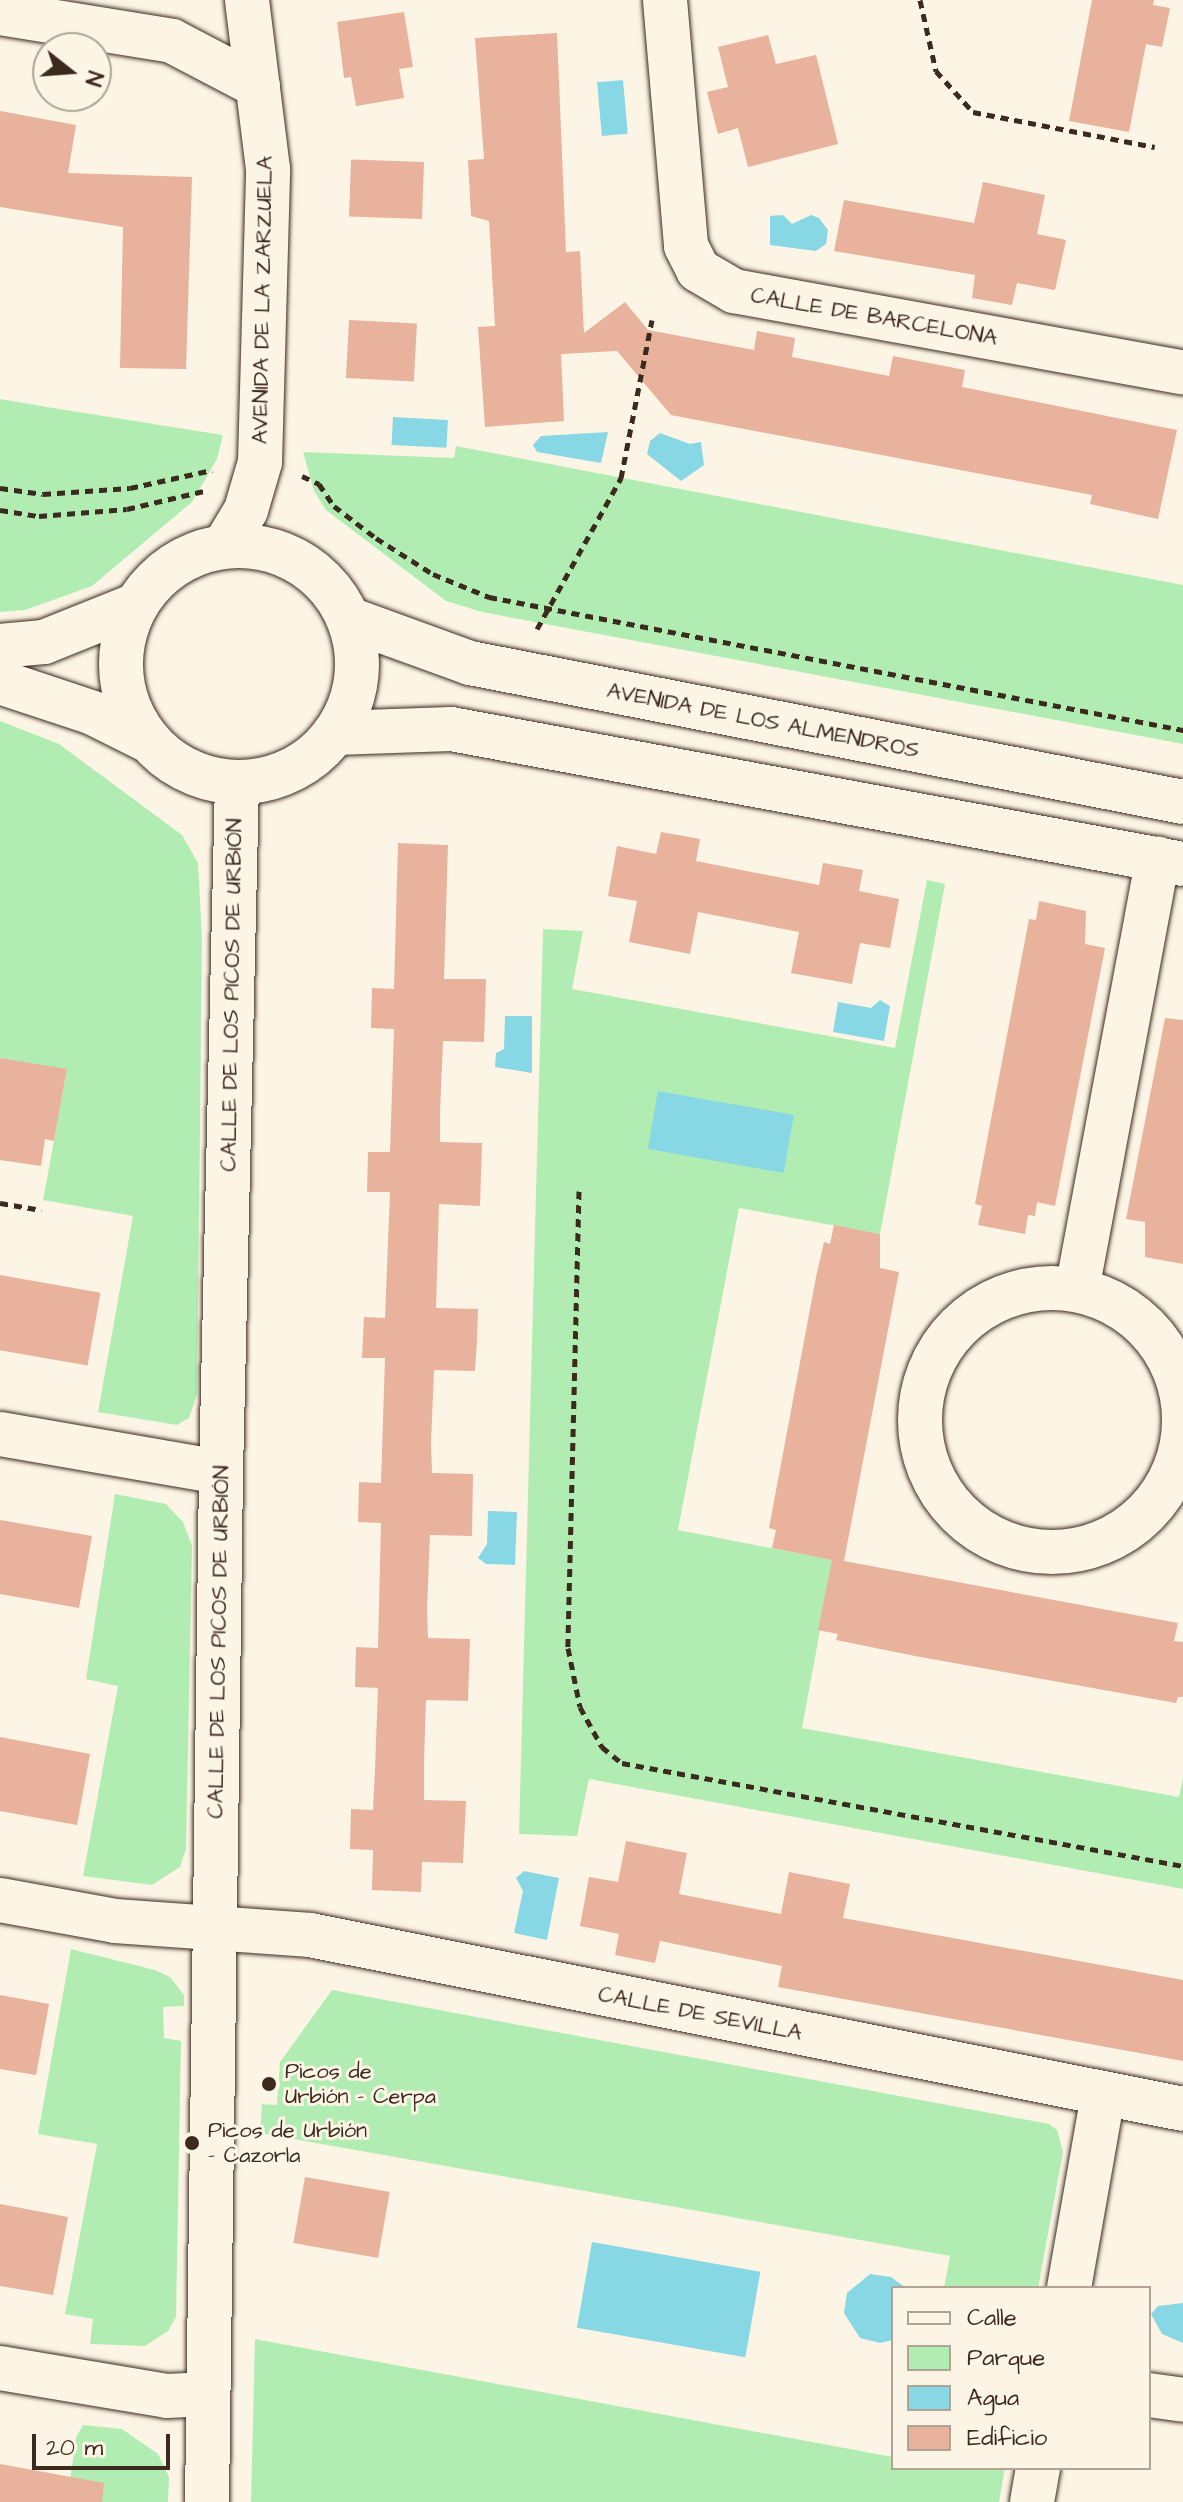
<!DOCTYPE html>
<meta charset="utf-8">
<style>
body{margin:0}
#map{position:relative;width:1183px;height:2502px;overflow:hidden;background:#fcf5e5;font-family:"Architects Daughter",sans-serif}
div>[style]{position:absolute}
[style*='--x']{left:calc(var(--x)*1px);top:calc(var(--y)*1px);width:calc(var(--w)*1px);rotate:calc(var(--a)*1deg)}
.green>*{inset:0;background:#b1edb2}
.water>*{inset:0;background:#88d7e5;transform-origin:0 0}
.building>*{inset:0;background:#e8b29c;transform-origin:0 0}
.path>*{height:5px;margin-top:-2.5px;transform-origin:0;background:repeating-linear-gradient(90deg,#3b2a1e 0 8px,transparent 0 14px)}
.roads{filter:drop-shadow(0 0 2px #3b2a1e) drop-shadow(0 0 2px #3b2a1e)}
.minor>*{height:44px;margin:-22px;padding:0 22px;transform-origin:22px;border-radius:22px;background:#fcf5e5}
.minor>.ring{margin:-22px;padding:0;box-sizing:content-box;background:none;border:44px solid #fcf5e5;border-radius:50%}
.dots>*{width:22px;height:22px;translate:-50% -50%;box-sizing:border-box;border:4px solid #fcf5e5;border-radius:50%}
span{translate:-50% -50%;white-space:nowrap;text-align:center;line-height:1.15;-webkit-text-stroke:6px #fcf5e5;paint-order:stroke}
.street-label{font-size:22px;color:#3b2a1e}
.poi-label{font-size:22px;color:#3b2a1e}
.left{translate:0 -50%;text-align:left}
.legend{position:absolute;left:891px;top:2286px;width:260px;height:184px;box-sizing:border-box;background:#fcf5e5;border:2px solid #afa495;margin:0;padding:10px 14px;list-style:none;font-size:24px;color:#3b2a1e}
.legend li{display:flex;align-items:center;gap:16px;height:40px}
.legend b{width:40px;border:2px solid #afa495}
.north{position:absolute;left:32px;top:32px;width:80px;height:80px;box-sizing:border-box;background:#fcf5e5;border:2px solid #afa495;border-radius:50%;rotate:107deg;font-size:22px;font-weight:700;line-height:32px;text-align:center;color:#3b2a1e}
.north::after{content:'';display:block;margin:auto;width:28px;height:36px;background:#3b2a1e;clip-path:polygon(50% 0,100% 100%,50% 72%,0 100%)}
.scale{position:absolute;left:32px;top:2434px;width:138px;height:36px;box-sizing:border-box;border:4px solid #3b2a1e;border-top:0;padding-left:10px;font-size:24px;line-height:28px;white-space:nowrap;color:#3b2a1e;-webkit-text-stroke:6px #fcf5e5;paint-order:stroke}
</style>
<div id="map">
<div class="green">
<i style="clip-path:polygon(0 399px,53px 408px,223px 435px,217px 459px,192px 502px,92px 586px,25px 610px,0 612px)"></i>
<i style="clip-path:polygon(456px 446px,1183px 585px,1183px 744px,482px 612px,446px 601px,326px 510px,314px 491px,303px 452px,454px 458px)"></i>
<i style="clip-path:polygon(0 721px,59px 744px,182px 835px,198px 863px,202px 938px,197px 1394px,189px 1418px,177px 1425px,98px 1412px,133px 1216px,43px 1200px,67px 1070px,0 1058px)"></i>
<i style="clip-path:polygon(927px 880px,945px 884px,880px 1234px,739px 1208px,678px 1530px,833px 1560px,802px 1728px,1179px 1797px,1183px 1778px,1183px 1889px,589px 1779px,577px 1836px,519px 1834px,543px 929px,583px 931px,572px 989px,895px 1048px)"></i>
<i style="clip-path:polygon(115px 1494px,166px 1504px,183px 1522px,192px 1546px,186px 1849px,180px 1867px,152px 1885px,83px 1876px,118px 1686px,86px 1679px)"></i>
<i style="clip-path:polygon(71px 1949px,155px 1970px,170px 1977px,184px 1995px,184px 2006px,163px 2007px,164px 2038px,181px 2041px,176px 2317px,168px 2331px,145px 2346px,90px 2344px,93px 2319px,65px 2314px,97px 2144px,38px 2134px)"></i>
<i style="clip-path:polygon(332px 1990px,1049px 2124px,1057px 2130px,1063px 2152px,1038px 2288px,944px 2288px,950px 2256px,260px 2133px,262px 2104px,277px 2105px,280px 2062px)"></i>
<i style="clip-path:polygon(255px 2339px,893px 2457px,893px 2468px,1005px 2468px,999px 2502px,251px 2502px)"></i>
<i style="clip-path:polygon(83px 2425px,122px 2429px,158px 2454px,169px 2477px,168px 2502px,67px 2502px,76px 2437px)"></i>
</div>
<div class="water">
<i style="left:623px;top:80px;width:54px;height:26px;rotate:85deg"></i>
<i style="clip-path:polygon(783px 215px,792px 224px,811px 215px,819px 218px,828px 230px,826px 244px,816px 251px,770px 245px,770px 216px)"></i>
<i style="left:393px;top:417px;width:55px;height:28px;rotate:3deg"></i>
<i style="clip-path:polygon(608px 432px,601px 463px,537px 452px,533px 445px,541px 436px)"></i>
<i style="clip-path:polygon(660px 433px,690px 444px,701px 442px,704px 465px,681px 481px,647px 454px,650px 441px)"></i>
<i style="clip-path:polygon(880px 1000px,890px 1006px,884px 1041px,833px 1032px,838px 1002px,871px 1008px)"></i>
<i style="clip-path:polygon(505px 1016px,532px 1016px,532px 1073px,495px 1067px,496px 1053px,504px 1049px)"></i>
<i style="left:658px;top:1091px;width:138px;height:59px;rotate:10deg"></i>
<i style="clip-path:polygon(488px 1511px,517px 1512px,515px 1565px,486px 1564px,478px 1558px,487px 1544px)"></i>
<i style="clip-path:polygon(524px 1871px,559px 1878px,547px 1940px,514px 1933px,523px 1891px,516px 1878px)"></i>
<i style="left:592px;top:2242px;width:171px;height:87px;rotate:10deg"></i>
<i style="clip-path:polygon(870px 2274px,891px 2277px,906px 2288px,893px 2288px,893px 2340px,880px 2343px,860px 2338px,844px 2313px,847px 2293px)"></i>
<i style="clip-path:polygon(1183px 2303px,1183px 2343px,1162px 2334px,1151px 2314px,1158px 2306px)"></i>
</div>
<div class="building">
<i style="clip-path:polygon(1092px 0,1154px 0,1153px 5px,1170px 8px,1162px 47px,1146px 44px,1129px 132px,1069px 121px)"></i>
<i style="clip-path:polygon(404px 12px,413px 67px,399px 69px,404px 98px,356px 106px,351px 77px,344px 78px,337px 22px)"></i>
<i style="clip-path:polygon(557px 33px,566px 252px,580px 251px,584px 333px,625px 302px,648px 330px,754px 350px,757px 331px,795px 338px,792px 357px,889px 376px,893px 356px,965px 370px,962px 387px,1177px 430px,1158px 519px,1090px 504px,1092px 495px,671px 415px,617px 351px,561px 354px,564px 421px,485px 427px,478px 327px,495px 326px,489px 221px,471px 216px,468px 160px,484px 159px,475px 38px)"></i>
<i style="clip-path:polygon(768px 35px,776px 64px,816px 55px,838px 144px,748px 167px,738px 128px,718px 134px,707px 92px,728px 87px,718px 47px)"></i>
<i style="clip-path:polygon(0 111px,76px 125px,68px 173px,192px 177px,186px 369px,120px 368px,123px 227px,0 207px)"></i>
<i style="left:424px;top:162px;width:57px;height:73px;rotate:92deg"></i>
<i style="clip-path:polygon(983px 182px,1045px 195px,1037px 234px,1066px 240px,1055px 290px,1017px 283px,1012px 305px,972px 298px,975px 275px,834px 251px,844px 200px,974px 223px)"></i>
<i style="left:349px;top:320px;width:68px;height:58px;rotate:3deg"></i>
<i style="clip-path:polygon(661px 832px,700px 839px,696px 861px,736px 869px,819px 885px,823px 863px,863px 870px,859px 891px,899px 899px,890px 948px,860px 943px,852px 984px,791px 973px,799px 932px,698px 912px,690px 954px,629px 942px,637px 901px,608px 896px,617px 846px,656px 854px)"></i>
<i style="clip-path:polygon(398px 843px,448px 845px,444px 979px,486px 979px,484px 1042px,443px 1041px,440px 1113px,440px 1142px,482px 1143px,480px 1206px,439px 1204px,436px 1308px,478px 1309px,477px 1340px,475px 1371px,434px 1370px,431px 1443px,432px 1473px,473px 1474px,472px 1536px,430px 1535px,427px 1608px,428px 1638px,470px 1639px,468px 1701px,426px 1700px,424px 1760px,424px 1800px,466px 1801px,463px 1863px,422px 1862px,421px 1892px,372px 1890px,373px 1850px,350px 1849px,351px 1809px,373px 1810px,375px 1769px,378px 1688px,355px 1687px,356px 1647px,378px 1648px,381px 1523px,358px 1522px,359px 1482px,381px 1483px,385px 1358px,362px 1358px,364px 1317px,385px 1318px,390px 1192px,367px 1192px,368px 1152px,390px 1152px,394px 1029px,371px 1028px,372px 988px,394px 989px)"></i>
<i style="clip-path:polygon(1039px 901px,1086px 911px,1085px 944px,1105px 948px,1055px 1206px,1037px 1202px,1035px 1216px,1028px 1215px,1025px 1234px,978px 1225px,982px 1206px,975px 1204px,1029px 919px,1036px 920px)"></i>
<i style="clip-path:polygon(1165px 1018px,1183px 1020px,1183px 1264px,1145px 1257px,1145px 1222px,1126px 1219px)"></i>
<i style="clip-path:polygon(0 1058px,67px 1069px,54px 1141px,45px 1139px,41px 1166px,0 1160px)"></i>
<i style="clip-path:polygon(834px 1225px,880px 1234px,880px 1268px,899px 1272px,844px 1561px,1178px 1623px,1174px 1641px,1183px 1642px,1183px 1697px,1178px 1697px,1176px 1703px,915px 1656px,836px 1640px,838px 1634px,818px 1630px,832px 1560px,772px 1548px,776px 1530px,769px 1528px,816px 1277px,824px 1242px,830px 1244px)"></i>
<i style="left:0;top:1275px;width:102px;height:74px;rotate:10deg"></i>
<i style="clip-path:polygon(0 1520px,92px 1536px,79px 1608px,0 1594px)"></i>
<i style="clip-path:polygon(0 1737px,90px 1754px,77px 1825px,0 1811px)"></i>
<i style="clip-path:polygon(626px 1841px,687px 1853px,679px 1894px,781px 1914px,789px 1872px,850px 1884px,843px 1918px,1183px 1980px,1183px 2061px,778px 1987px,782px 1966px,660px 1941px,655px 1963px,615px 1955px,619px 1934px,580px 1926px,589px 1877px,618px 1882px)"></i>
<i style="clip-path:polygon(0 1995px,49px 2004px,36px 2075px,0 2069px)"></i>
<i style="left:305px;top:2177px;width:86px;height:67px;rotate:10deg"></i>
<i style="clip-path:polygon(0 2204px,68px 2217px,53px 2295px,0 2286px)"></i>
<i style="clip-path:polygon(0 2464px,104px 2483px,102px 2502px,0 2502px)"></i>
</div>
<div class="path">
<i style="--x:920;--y:0;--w:73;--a:77.3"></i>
<i style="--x:936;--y:71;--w:55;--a:47.9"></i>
<i style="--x:973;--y:112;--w:185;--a:10.9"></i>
<i style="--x:302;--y:476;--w:19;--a:25"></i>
<i style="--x:319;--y:484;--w:27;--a:56"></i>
<i style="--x:334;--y:506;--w:53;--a:37.3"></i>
<i style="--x:376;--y:538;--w:67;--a:32.3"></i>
<i style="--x:433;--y:574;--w:61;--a:22.3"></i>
<i style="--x:489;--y:597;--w:707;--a:10.85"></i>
<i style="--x:0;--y:488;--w:43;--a:7.9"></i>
<i style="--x:43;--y:494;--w:87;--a:-3.9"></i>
<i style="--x:130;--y:488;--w:84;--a:-12.4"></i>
<i style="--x:0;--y:510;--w:39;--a:9"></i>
<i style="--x:39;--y:516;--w:88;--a:-4.5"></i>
<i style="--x:127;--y:509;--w:79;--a:-13.2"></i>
<i style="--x:537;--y:629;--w:173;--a:-60.9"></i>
<i style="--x:621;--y:478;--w:161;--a:-78.9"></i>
<i style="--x:579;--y:1191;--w:457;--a:91.4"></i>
<i style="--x:568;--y:1648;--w:60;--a:78.5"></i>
<i style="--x:580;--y:1707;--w:46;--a:61.2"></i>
<i style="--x:602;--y:1747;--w:26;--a:39"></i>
<i style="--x:622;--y:1763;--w:570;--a:10.4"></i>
<i style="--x:0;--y:1203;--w:42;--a:9.7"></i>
</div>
<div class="roads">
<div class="minor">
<i style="--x:665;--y:0;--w:247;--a:85.1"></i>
<i style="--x:686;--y:246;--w:27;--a:63"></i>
<i style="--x:698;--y:270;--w:42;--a:30.3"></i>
<i style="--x:734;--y:291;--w:456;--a:10.3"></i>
<i style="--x:0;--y:13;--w:174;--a:9.2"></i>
<i style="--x:172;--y:41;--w:97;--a:27.6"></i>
<i style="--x:225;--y:545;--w:41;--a:-59"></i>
<i style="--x:246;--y:510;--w:50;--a:-73.7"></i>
<i style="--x:260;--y:462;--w:293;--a:-88.4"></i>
<i style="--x:268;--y:169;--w:170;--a:-97.1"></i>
<i class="ring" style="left:121px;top:546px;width:192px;height:192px"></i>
<i style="--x:349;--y:619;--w:129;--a:20"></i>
<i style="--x:470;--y:663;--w:726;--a:11.03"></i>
<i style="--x:0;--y:646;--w:44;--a:-5.2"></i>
<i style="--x:44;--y:642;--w:99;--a:-21.9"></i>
<i style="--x:0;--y:682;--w:98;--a:18.4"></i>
<i style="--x:93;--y:713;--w:60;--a:26.6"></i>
<i style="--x:335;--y:733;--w:116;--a:-2"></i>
<i style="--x:451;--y:729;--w:744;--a:10.45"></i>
<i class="ring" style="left:920px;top:1288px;width:220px;height:220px"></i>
<i style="--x:1077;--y:1290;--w:439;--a:-79.4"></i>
<i style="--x:0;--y:1434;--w:224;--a:9.8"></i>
<i style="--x:0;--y:1900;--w:117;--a:10.3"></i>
<i style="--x:115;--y:1921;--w:196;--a:4.1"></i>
<i style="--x:310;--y:1935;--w:890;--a:11.27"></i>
<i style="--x:1069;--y:2288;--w:196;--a:-80"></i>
<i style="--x:0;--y:2368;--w:169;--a:9.5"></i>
<i style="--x:167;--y:2396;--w:41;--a:-2.8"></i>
<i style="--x:1149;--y:2395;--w:34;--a:8"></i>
<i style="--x:207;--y:2502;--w:1030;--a:-89.22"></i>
<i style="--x:221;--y:1472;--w:689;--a:-88.67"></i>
<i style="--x:1032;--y:2502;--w:35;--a:-80"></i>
</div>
</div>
<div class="dots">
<i style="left:269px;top:2084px;background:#3b2a1e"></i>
<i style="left:192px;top:2143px;background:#3b2a1e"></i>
</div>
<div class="street-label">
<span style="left:263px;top:300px;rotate:-89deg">AVENIDA DE LA ZARZUELA</span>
<span style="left:874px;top:317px;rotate:10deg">CALLE DE BARCELONA</span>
<span style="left:763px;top:721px;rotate:11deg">AVENIDA DE LOS ALMENDROS</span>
<span style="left:232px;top:995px;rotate:-89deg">CALLE DE LOS PICOS DE URBIÓN</span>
<span style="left:219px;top:1642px;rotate:-89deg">CALLE DE LOS PICOS DE URBIÓN</span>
<span style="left:700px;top:2014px;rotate:11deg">CALLE DE SEVILLA</span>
</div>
<div class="poi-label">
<span class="left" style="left:285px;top:2084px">Picos de<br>Urbión - Cerpa</span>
<span class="left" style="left:208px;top:2143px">Picos de Urbión<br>- Cazorla</span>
</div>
<ul class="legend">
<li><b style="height:10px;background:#fcf5e5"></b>Calle</li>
<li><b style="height:22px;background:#b1edb2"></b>Parque</li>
<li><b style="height:22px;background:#88d7e5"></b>Agua</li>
<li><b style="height:22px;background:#e8b29c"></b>Edificio</li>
</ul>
<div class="north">N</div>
<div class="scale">20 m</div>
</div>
